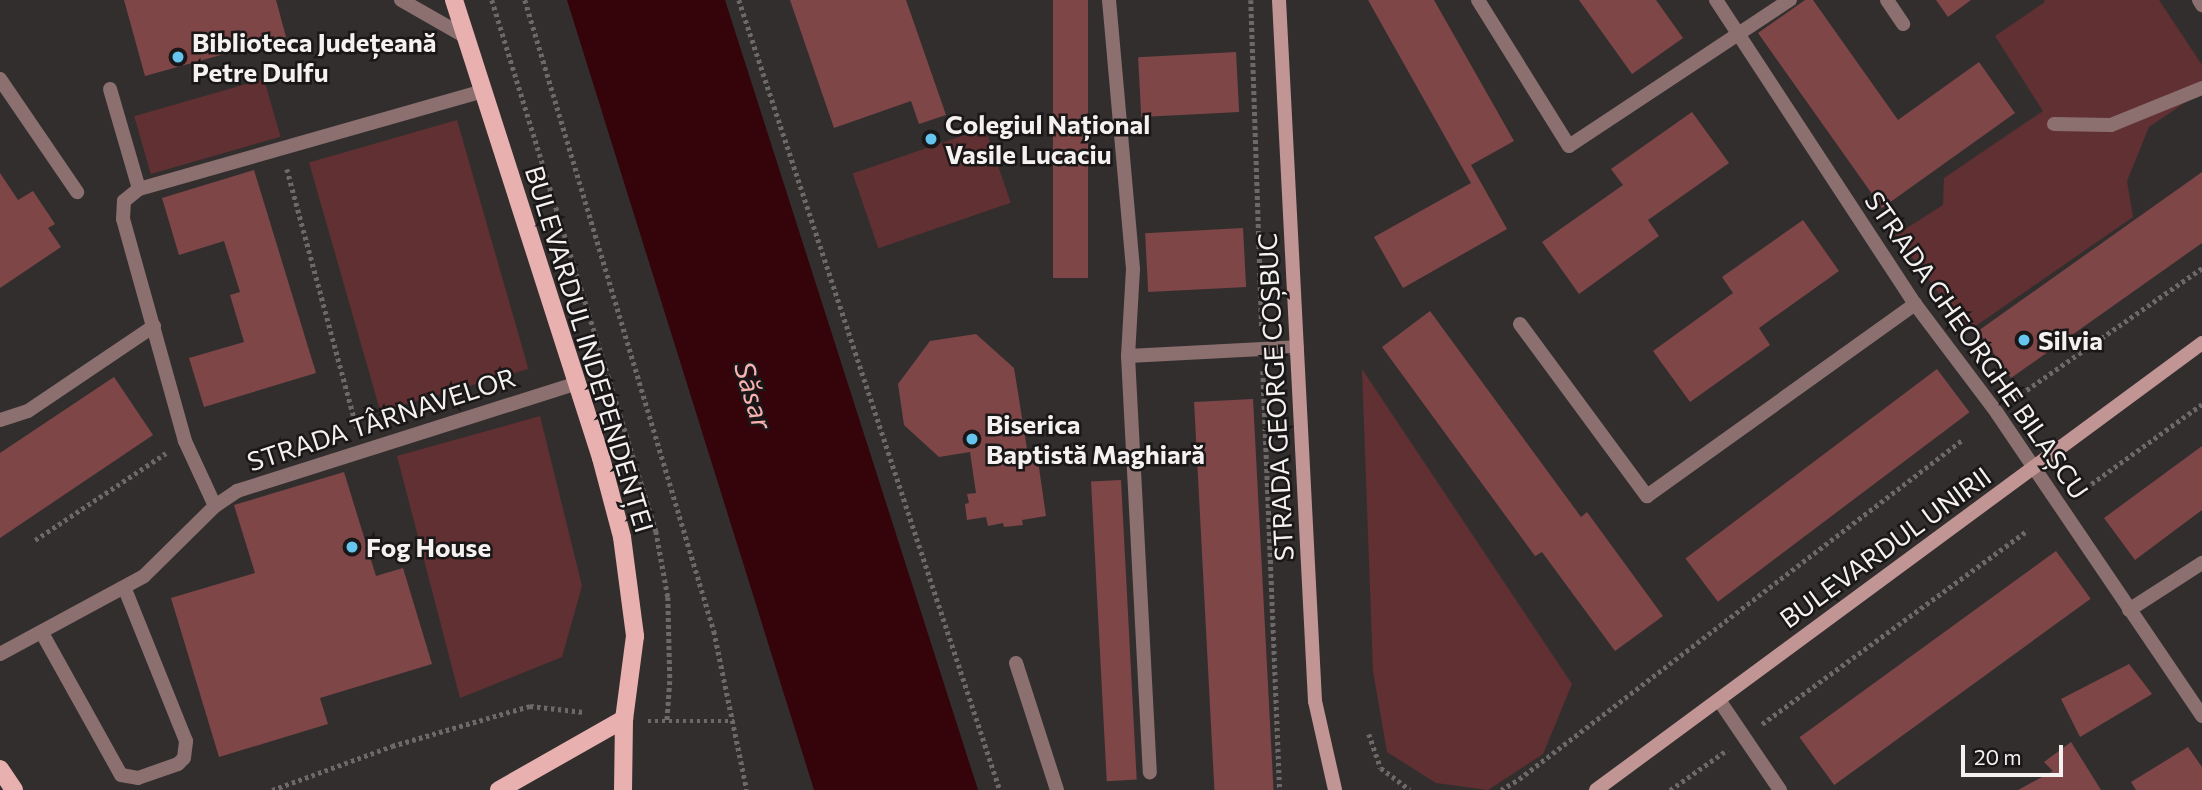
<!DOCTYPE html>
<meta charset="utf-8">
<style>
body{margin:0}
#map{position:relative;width:2202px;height:790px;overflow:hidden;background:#332e2e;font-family:Commissioner,sans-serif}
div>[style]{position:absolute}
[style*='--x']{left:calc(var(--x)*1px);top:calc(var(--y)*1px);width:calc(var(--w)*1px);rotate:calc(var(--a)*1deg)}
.green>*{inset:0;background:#613032;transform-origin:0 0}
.water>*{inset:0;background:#35030a}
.building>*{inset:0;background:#7f4648;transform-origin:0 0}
.path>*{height:4.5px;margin-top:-2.25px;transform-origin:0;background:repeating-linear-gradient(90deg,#6e6969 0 3.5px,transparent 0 7px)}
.lane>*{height:14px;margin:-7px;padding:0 7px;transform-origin:7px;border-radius:7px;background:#8c7070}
.street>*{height:14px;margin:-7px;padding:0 7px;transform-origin:7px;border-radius:7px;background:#8c7070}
.secondary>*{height:14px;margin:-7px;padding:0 7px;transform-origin:7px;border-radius:7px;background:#c19594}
.primary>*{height:18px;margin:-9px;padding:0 9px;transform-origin:9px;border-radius:9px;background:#e9b0b0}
.dots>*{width:19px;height:19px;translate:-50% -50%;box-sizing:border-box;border:4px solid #191717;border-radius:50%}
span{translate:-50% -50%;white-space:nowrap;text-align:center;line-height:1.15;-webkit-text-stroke:5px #191717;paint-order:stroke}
.poi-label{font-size:26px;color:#f5f1f1;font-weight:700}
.left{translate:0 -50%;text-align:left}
.street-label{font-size:26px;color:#f5f1f1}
.water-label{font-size:28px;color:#fab1b1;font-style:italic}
.scale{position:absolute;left:1961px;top:745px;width:102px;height:32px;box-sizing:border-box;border:4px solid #f5f1f1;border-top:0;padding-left:9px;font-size:21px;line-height:24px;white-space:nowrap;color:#f5f1f1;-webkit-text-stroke:5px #191717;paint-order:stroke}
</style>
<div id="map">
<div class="green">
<i style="clip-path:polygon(2044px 0,2159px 0,2202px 65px,2202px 91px,2149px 127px,2127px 181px,2133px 217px,1967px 332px,1896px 235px,1943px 205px,1944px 178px,2043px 111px,1995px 36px,2045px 2px)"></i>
<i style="left:264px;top:79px;width:60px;height:135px;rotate:74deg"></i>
<i style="left:457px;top:120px;width:259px;height:154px;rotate:74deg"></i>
<i style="left:985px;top:128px;width:79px;height:140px;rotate:71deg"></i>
<i style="clip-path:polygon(1362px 369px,1572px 684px,1543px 754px,1488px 790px,1436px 783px,1387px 752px,1373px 671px)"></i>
<i style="clip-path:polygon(540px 416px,582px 586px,562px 657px,460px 698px,397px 456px)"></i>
</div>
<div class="water">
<i style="clip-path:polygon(567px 0,725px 0,978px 790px,814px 790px)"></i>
</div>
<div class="building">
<i style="clip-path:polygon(124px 0,276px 0,286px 37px,145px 76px)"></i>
<i style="clip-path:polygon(790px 0,906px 0,946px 115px,919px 124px,911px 101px,834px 128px)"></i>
<i style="left:1053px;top:0;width:35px;height:278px"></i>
<i style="clip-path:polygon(1368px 0,1434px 0,1514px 141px,1471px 165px,1507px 229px,1403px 288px,1374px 237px,1471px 183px)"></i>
<i style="clip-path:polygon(1579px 0,1656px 0,1683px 38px,1632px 74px)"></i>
<i style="clip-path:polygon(1805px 0,1813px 0,1898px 120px,1979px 62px,2015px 113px,1882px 208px,1758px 33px)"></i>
<i style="clip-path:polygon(1936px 0,1971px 0,1948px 17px)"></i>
<i style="left:1236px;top:52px;width:60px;height:98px;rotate:87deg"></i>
<i style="clip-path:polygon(1692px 112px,1729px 163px,1648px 220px,1659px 236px,1579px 294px,1542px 242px,1623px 185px,1611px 169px)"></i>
<i style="clip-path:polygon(254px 170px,316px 373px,204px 407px,189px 358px,244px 342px,230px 295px,240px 292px,224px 241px,179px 255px,162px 198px)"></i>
<i style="clip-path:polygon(2202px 172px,2202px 243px,2011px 378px,1978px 331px)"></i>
<i style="clip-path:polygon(0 173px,18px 200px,33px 191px,55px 224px,48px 228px,61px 247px,0 288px)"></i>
<i style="clip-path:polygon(1803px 220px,1839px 271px,1759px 328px,1770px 345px,1690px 402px,1653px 351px,1733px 293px,1722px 277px)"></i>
<i style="left:1243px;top:228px;width:59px;height:98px;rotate:87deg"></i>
<i style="clip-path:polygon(1430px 311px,1581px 517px,1587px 512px,1663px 616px,1615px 651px,1542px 552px,1535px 556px,1382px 347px)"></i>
<i style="clip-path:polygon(976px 334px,1014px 368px,1028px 455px,1037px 454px,1046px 516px,1022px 520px,1023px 525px,1004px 527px,1003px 523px,988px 526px,986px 517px,967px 520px,965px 504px,969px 503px,967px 494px,976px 493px,970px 452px,939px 457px,904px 425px,898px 384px,930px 341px)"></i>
<i style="left:1937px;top:369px;width:54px;height:315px;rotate:53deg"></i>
<i style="clip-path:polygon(114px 377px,153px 435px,0 538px,0 453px)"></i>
<i style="left:1253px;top:399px;width:392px;height:59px;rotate:87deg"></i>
<i style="clip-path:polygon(2202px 446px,2202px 510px,2135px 560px,2104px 518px)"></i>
<i style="clip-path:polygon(344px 472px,376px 576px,403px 568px,432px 664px,320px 698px,328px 724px,219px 757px,171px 598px,255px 573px,234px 505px)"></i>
<i style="left:1121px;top:480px;width:300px;height:30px;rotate:87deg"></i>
<i style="left:2056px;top:551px;width:59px;height:317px;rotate:54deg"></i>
<i style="clip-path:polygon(2129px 664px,2152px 694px,2080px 737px,2061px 699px)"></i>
<i style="clip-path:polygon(2071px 742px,2101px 790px,2018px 790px,2053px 771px,2044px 762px)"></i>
<i style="clip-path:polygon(2188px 747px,2202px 767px,2202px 790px,2136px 790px,2131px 782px)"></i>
</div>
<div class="path">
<i style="--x:492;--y:0;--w:556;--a:72.84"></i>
<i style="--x:656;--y:531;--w:67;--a:79.7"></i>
<i style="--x:668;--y:597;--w:84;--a:88.6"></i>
<i style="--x:670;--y:681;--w:41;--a:94.2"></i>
<i style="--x:525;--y:0;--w:659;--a:73.33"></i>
<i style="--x:714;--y:631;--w:162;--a:78.3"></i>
<i style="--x:739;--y:0;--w:832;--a:71.72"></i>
<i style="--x:1251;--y:0;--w:327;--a:88.1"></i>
<i style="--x:287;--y:169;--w:268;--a:74.9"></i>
<i style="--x:1263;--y:371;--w:419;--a:87.7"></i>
<i style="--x:2015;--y:398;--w:228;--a:-34.8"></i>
<i style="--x:2080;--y:492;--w:150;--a:-35.8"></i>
<i style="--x:35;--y:540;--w:157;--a:-33.6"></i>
<i style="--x:648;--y:721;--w:86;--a:0"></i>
<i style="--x:1762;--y:724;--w:329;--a:-36.1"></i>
<i style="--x:1369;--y:734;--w:36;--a:71"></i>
<i style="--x:1381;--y:768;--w:36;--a:37"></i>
<i style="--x:272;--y:790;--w:128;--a:-20.1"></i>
<i style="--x:392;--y:746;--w:144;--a:-16.2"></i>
<i style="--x:530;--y:706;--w:54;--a:6.3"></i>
<i style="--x:1501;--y:790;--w:21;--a:-31"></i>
<i style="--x:1519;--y:779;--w:558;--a:-37.42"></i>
<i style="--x:1670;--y:790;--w:70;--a:-35.1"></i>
</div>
<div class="lane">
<i style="--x:401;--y:0;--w:75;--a:29.6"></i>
<i style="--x:1109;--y:0;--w:270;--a:84.9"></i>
<i style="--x:1133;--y:269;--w:87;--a:93.3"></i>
<i style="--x:1128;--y:356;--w:417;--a:87"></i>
<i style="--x:1478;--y:0;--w:172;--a:58.1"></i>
<i style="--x:1569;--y:146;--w:265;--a:-33.5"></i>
<i style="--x:1887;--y:0;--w:29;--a:56"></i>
<i style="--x:2199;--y:0;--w:6;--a:59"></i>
<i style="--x:0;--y:79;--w:137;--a:55.7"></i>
<i style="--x:110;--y:89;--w:104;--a:73.8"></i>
<i style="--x:2054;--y:124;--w:57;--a:1"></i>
<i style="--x:2111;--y:125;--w:98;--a:-22.1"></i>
<i style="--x:1520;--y:324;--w:214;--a:53.6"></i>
<i style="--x:1647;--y:496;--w:330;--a:-35.6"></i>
<i style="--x:1128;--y:356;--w:169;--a:-3"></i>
<i style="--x:0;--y:420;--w:29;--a:-18"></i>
<i style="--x:28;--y:411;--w:152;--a:-34"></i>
<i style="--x:215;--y:506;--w:72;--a:-114.8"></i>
<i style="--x:185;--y:441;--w:230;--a:-105.6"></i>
<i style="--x:123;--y:219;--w:18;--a:-87"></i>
<i style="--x:124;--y:201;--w:19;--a:-39"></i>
<i style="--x:139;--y:189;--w:358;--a:-15.9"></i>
<i style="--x:2129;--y:610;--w:87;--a:-32.8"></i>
<i style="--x:42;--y:633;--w:162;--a:60.9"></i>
<i style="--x:121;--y:775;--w:17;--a:10"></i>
<i style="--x:138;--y:778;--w:42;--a:-19.3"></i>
<i style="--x:178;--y:764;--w:8;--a:-45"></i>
<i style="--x:184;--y:758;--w:17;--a:-83"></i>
<i style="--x:186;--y:741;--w:164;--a:-111.9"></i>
<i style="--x:1016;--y:663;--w:133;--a:72.1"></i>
<i style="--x:1719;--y:700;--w:109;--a:55.9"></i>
</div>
<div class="street">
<i style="--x:1716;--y:0;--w:363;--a:56.8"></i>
<i style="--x:1915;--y:304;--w:136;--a:53"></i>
<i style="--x:1997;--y:413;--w:366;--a:55.9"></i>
<i style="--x:0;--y:654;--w:164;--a:-28.4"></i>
<i style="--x:144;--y:576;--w:100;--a:-44.6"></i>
<i style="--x:215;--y:506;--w:27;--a:-34"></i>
<i style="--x:237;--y:491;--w:357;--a:-17.6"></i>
</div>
<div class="secondary">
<i style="--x:1279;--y:0;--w:702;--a:87.06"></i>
<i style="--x:1315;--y:701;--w:91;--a:77.3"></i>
<i style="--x:1596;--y:790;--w:753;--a:-36.41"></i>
</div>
<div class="primary">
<i style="--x:454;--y:0;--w:481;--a:72.2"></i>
<i style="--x:601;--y:458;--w:82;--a:75.1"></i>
<i style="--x:622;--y:537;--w:100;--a:82.5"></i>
<i style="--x:635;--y:636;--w:84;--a:97.5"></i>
<i style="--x:624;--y:719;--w:71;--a:90.8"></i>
<i style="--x:0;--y:769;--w:25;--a:56"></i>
<i style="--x:499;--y:790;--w:144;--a:-29.6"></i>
</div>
<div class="dots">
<i style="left:178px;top:57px;background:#65c5ee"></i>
<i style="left:931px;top:139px;background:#65c5ee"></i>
<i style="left:2024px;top:340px;background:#65c5ee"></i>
<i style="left:972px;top:439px;background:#65c5ee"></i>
<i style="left:352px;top:547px;background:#65c5ee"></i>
</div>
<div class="poi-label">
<span class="left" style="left:192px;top:57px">Biblioteca Județeană<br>Petre Dulfu</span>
<span class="left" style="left:945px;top:139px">Colegiul Național<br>Vasile Lucaciu</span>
<span class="left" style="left:2038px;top:340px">Silvia</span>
<span class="left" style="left:986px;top:439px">Biserica<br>Baptistă Maghiară</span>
<span class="left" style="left:366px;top:547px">Fog House</span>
</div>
<div class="street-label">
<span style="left:1977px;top:345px;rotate:55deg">STRADA GHEORGHE BILAȘCU</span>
<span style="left:590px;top:349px;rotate:73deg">BULEVARDUL INDEPENDENȚEI</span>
<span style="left:1275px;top:397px;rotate:-93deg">STRADA GEORGE COȘBUC</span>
<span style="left:381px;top:419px;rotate:-18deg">STRADA TÂRNAVELOR</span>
<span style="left:1885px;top:547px;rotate:-36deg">BULEVARDUL UNIRII</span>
</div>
<div class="water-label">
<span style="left:754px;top:395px;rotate:73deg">Săsar</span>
</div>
<div class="scale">20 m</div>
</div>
